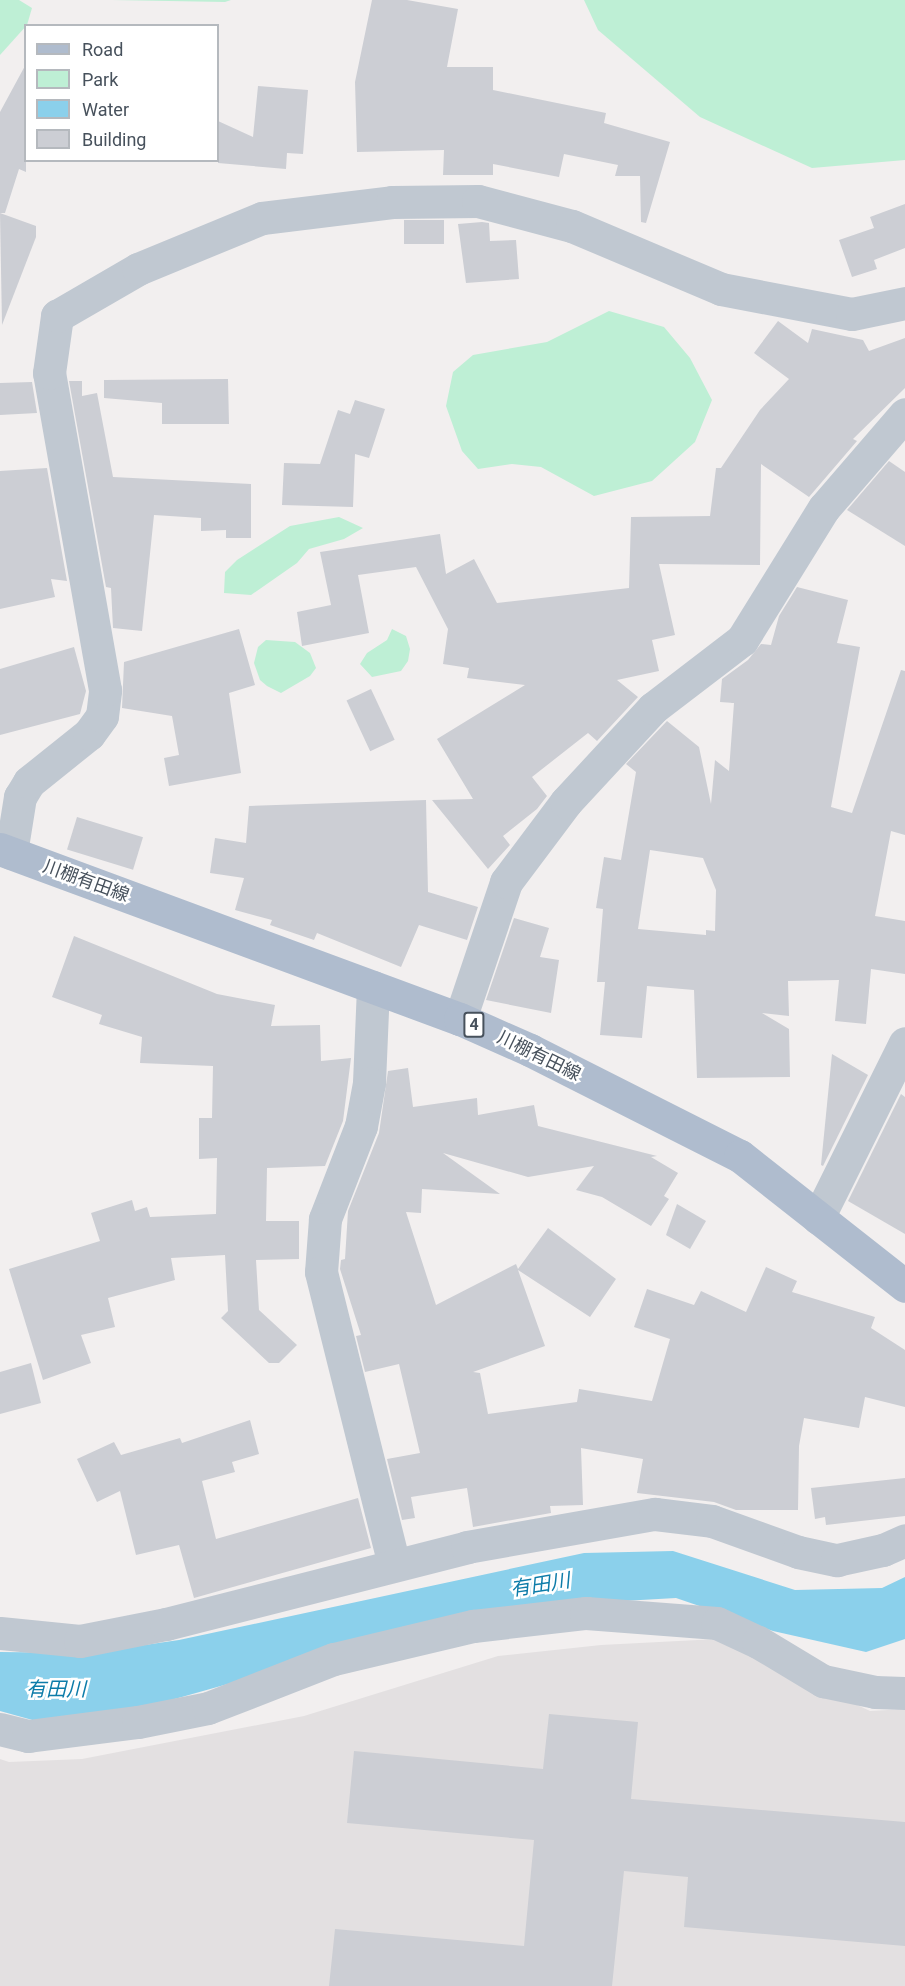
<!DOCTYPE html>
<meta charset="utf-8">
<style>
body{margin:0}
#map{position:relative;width:905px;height:1986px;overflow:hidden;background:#f2efef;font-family:Roboto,"Noto Sans JP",sans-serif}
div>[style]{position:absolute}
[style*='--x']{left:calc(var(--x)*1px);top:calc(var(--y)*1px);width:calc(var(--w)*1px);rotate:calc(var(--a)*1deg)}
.education>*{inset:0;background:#e3e0e1}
.green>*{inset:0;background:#beefd5}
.water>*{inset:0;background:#8bd0eb}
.building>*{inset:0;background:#ccced4;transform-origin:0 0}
.minor>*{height:33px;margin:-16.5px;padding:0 16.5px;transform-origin:16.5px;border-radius:16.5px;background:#c0c8d1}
.major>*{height:33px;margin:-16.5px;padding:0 16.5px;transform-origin:16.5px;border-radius:16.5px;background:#afbcce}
span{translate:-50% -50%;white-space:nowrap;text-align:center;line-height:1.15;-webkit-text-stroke:5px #fff;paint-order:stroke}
.shield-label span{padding:2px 4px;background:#fff;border:2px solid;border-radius:4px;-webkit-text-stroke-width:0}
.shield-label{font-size:16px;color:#47515c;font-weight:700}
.street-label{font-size:18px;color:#47515c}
.water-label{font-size:20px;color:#0d7ca9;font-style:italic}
.legend{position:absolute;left:24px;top:24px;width:195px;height:138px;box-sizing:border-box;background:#fff;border:2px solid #b5b9be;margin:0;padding:8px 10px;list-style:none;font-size:18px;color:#47515c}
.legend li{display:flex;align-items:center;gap:12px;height:30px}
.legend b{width:30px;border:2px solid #b5b9be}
</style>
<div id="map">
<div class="education">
<i style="clip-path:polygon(717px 1639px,870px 1711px,905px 1709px,905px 1986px,0 1986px,0 1759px,9px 1762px,82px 1759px,304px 1716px,498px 1656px,601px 1645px)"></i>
</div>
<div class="green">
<i style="clip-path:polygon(0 0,19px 0,32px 8px,27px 25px,0 55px)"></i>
<i style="clip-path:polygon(112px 0,231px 0,225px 2px)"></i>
<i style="clip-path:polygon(584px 0,905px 0,905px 160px,812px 168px,700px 117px,598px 30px)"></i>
<i style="clip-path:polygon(609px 311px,664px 327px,690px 358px,712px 400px,695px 442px,652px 481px,594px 496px,541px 467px,512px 464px,478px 469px,462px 451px,446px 406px,453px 372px,473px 355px,547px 342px)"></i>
<i style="clip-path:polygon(339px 517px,363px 528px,344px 539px,309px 549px,297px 563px,251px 595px,224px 593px,225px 572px,237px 560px,290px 526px)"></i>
<i style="clip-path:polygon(392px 629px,406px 636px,410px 649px,408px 661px,401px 671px,372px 677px,360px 664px,367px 653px,387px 640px)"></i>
<i style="clip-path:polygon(266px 640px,295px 642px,310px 653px,316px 668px,310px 676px,281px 693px,267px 686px,260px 680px,254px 663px,258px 647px)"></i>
</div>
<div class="water">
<i style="clip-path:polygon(673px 1551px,795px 1590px,882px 1588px,905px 1577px,905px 1639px,866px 1652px,773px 1631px,676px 1598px,497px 1608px,143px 1708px,54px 1726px,0 1711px,0 1652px,89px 1653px,179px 1640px,584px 1553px)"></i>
</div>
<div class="building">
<i style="clip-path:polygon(372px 0,407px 0,458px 9px,447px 67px,493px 67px,493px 90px,606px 113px,604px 123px,670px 142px,646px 223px,641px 222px,640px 176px,615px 176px,618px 165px,564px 154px,559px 177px,493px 164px,493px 175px,443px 175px,444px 150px,357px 152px,355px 82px)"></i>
<i style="clip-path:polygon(26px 64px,26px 172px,19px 169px,5px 213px,0 213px,0 112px)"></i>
<i style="clip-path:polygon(258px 86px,308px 90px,303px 154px,287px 153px,286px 169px,218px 163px,218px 121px,253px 137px)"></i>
<i style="clip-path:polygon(905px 204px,905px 248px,874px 260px,877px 269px,852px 277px,839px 240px,874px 228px,870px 217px)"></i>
<i style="clip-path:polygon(0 213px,36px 226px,36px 237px,2px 325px)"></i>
<i style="left:444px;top:220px;width:24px;height:40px;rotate:90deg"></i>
<i style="clip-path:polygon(482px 222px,489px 223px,490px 241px,516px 240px,519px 279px,466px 283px,458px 224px)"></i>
<i style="clip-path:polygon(778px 321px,808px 343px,812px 329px,863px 340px,869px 351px,905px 338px,905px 388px,853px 439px,857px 441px,809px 497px,761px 464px,760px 565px,659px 564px,675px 635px,652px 640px,659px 671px,617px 680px,638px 697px,597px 741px,588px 733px,532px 777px,547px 796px,537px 809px,503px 836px,510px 845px,488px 869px,432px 800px,473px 799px,437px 739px,525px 685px,467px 678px,469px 668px,443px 664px,448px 629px,416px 567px,358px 575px,369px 633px,302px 646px,297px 612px,331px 605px,320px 552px,440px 534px,446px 574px,474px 559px,497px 603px,629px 588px,631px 517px,710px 516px,716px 468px,721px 468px,760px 410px,789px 379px,754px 353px)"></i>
<i style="clip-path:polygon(228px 379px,229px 424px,162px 424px,162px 403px,104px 398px,104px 380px)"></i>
<i style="clip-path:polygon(69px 381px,82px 381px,82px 396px,97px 393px,113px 477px,251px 484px,251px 538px,226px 538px,226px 530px,201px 531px,201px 518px,154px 515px,142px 631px,113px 628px,111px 588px,106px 587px)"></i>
<i style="clip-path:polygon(32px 382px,37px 413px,0 415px,0 383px)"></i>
<i style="clip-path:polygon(355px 400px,385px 409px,369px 458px,355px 454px,353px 507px,282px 505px,284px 463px,320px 464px,338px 410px,350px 414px)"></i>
<i style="clip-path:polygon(889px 461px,905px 472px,905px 546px,847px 510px)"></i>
<i style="clip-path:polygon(47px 468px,67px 581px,51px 579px,55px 597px,0 609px,0 471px)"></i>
<i style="clip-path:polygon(evenodd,797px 587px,848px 600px,837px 643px,860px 647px,831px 807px,852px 813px,901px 670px,905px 671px,905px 835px,891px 831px,875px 916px,905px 921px,905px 974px,871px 969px,866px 1024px,835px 1021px,839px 980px,788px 981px,789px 1016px,762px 1013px,789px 1029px,790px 1077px,697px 1078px,694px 990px,647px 986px,642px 1038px,600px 1035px,605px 982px,597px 982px,603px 909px,596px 908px,604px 857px,621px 860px,636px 772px,626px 764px,667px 721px,699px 747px,711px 804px,715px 760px,729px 771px,734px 703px,720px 702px,722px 679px,748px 660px,761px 644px,771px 645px,779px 616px,797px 587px,650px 850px,703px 858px,716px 890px,715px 931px,706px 930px,706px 935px,638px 929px,650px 850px)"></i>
<i style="clip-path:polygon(239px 629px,255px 685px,229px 693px,241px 773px,169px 786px,164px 758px,179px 755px,172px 716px,122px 708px,124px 662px)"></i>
<i style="clip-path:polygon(74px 647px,86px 691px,80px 714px,0 735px,0 669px)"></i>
<i style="left:371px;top:689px;width:56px;height:27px;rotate:65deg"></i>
<i style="clip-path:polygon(426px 800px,428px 892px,478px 907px,467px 940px,419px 925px,401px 967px,317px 933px,314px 940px,270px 925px,272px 920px,235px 910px,244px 878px,210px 873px,215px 838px,246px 843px,249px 806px)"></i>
<i style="left:77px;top:817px;width:69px;height:34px;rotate:17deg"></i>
<i style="clip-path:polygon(514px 918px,549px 928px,540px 957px,559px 960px,551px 1013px,486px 1000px)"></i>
<i style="clip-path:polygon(74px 936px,217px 994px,275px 1005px,271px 1026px,320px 1025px,321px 1061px,351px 1058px,343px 1121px,325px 1166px,267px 1168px,266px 1221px,299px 1221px,299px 1259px,256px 1260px,259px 1310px,297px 1345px,279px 1363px,269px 1363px,221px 1318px,228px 1311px,225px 1255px,171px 1258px,175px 1280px,108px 1298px,115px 1327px,81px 1335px,91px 1363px,43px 1380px,9px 1269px,100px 1241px,91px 1213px,132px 1200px,135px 1211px,147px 1207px,150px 1217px,216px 1214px,217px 1158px,199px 1159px,199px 1118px,212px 1118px,213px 1066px,140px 1063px,142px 1037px,99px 1024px,102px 1015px,52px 997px)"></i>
<i style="clip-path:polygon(832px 1054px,868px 1075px,823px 1166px,821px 1165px)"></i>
<i style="clip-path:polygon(408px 1068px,413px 1107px,477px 1098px,478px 1115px,534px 1105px,538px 1126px,657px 1156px,651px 1157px,678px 1173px,664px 1196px,669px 1199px,651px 1226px,602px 1197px,576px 1190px,594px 1166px,528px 1177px,443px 1153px,500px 1194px,422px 1189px,421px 1213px,406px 1212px,436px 1305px,516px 1264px,518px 1269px,548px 1228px,616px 1279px,590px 1317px,518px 1270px,545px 1346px,473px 1372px,480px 1373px,488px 1414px,577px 1402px,579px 1389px,652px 1401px,670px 1339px,634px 1327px,647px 1289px,694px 1305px,701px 1291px,746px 1312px,766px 1267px,797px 1281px,792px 1292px,875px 1317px,871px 1328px,905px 1350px,905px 1407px,865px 1397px,859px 1428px,804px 1418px,799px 1446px,798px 1510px,736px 1510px,714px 1502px,637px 1493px,643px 1459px,581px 1448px,583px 1505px,550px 1506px,551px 1513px,473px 1527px,467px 1488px,411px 1497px,415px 1518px,402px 1520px,387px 1459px,420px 1453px,399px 1364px,365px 1372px,356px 1336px,361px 1335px,340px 1269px,341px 1260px,345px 1259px,348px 1211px,379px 1133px,388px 1071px)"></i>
<i style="clip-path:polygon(901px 1094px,905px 1097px,905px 1234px,848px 1201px)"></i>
<i style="clip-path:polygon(677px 1204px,706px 1221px,690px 1249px,666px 1235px)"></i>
<i style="clip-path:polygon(31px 1363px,41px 1403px,0 1414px,0 1372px)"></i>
<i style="clip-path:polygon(250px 1420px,259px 1454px,232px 1462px,235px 1472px,202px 1481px,216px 1539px,358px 1498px,371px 1548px,194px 1598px,179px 1545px,136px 1555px,120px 1491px,97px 1502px,77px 1459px,114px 1442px,121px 1455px,180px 1438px,182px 1443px)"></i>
<i style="clip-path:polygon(905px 1478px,905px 1516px,826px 1525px,825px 1517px,815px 1519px,811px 1488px)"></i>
<i style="clip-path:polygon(549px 1714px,638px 1722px,631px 1799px,905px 1822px,905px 1946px,684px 1927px,688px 1877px,624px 1871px,612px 1986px,329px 1986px,335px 1929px,524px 1946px,534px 1840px,347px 1823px,354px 1751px,543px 1769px)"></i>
</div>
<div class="minor">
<i style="--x:11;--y:853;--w:57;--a:-80.9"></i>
<i style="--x:20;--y:797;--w:17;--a:-59"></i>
<i style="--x:29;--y:782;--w:77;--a:-38.7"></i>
<i style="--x:89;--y:734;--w:22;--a:-54"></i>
<i style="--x:102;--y:716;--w:26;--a:-83"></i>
<i style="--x:105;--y:690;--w:322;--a:-100"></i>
<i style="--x:49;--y:373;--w:58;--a:-82"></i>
<i style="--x:57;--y:316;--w:94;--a:-30.1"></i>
<i style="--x:138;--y:269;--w:134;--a:-22.4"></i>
<i style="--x:262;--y:218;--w:131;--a:-7"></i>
<i style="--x:392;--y:202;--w:86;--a:-0.7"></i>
<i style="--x:478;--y:201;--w:97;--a:14.9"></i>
<i style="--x:572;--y:226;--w:162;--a:22.9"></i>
<i style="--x:721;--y:289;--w:133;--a:10.8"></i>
<i style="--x:852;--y:314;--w:54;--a:-11.7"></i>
<i style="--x:373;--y:987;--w:96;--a:92.4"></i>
<i style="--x:369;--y:1083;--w:44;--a:100.5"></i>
<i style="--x:361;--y:1126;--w:100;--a:111.2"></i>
<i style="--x:325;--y:1219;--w:53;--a:94.3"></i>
<i style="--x:321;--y:1272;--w:301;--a:76"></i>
<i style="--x:460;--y:1019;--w:145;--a:-71.4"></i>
<i style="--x:506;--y:882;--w:100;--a:-53.1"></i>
<i style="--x:566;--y:802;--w:128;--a:-47.2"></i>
<i style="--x:653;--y:708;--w:112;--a:-37.4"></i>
<i style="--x:742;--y:640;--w:155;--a:-58.2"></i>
<i style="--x:824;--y:508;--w:124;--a:-49.2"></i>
<i style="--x:818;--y:1218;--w:195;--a:-63.6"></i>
<i style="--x:0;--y:1633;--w:80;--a:5.7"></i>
<i style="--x:80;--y:1641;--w:88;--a:-11.2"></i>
<i style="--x:166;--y:1624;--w:311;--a:-14.3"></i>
<i style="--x:467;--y:1547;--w:191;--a:-10"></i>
<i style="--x:655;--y:1514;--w:57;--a:7"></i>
<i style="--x:712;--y:1521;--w:91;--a:19.8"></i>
<i style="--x:798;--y:1552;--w:40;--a:12"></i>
<i style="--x:837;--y:1560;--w:47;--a:-12.3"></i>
<i style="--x:883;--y:1550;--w:24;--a:-24"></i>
<i style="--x:0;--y:1729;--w:29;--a:14"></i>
<i style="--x:28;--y:1736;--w:111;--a:-7.3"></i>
<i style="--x:138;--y:1722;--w:71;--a:-11.3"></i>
<i style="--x:208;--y:1708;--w:135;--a:-21.3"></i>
<i style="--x:334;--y:1659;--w:143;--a:-13.4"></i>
<i style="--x:473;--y:1626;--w:114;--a:-6.6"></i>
<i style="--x:586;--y:1613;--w:131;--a:4.4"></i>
<i style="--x:717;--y:1623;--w:45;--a:24.9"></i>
<i style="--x:758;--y:1642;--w:76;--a:31"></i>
<i style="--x:823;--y:1681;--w:53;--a:11.9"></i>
<i style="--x:875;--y:1692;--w:30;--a:2"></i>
</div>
<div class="major">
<i style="--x:0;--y:849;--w:490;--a:20.3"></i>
<i style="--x:460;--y:1019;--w:77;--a:23.9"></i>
<i style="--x:530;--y:1050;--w:235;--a:26.8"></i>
<i style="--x:740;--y:1156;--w:210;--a:38.2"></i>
</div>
<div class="shield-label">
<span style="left:474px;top:1025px">4</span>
</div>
<div class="street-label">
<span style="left:86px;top:881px;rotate:20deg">川棚有田線</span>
<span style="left:539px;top:1056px;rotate:26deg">川棚有田線</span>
</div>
<div class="water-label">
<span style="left:540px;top:1585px;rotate:-9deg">有田川</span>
<span style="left:56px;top:1689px">有田川</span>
</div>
<ul class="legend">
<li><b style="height:8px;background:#afbcce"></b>Road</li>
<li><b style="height:16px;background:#beefd5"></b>Park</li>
<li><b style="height:16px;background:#8bd0eb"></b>Water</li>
<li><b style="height:16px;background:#ccced4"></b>Building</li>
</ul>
</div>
